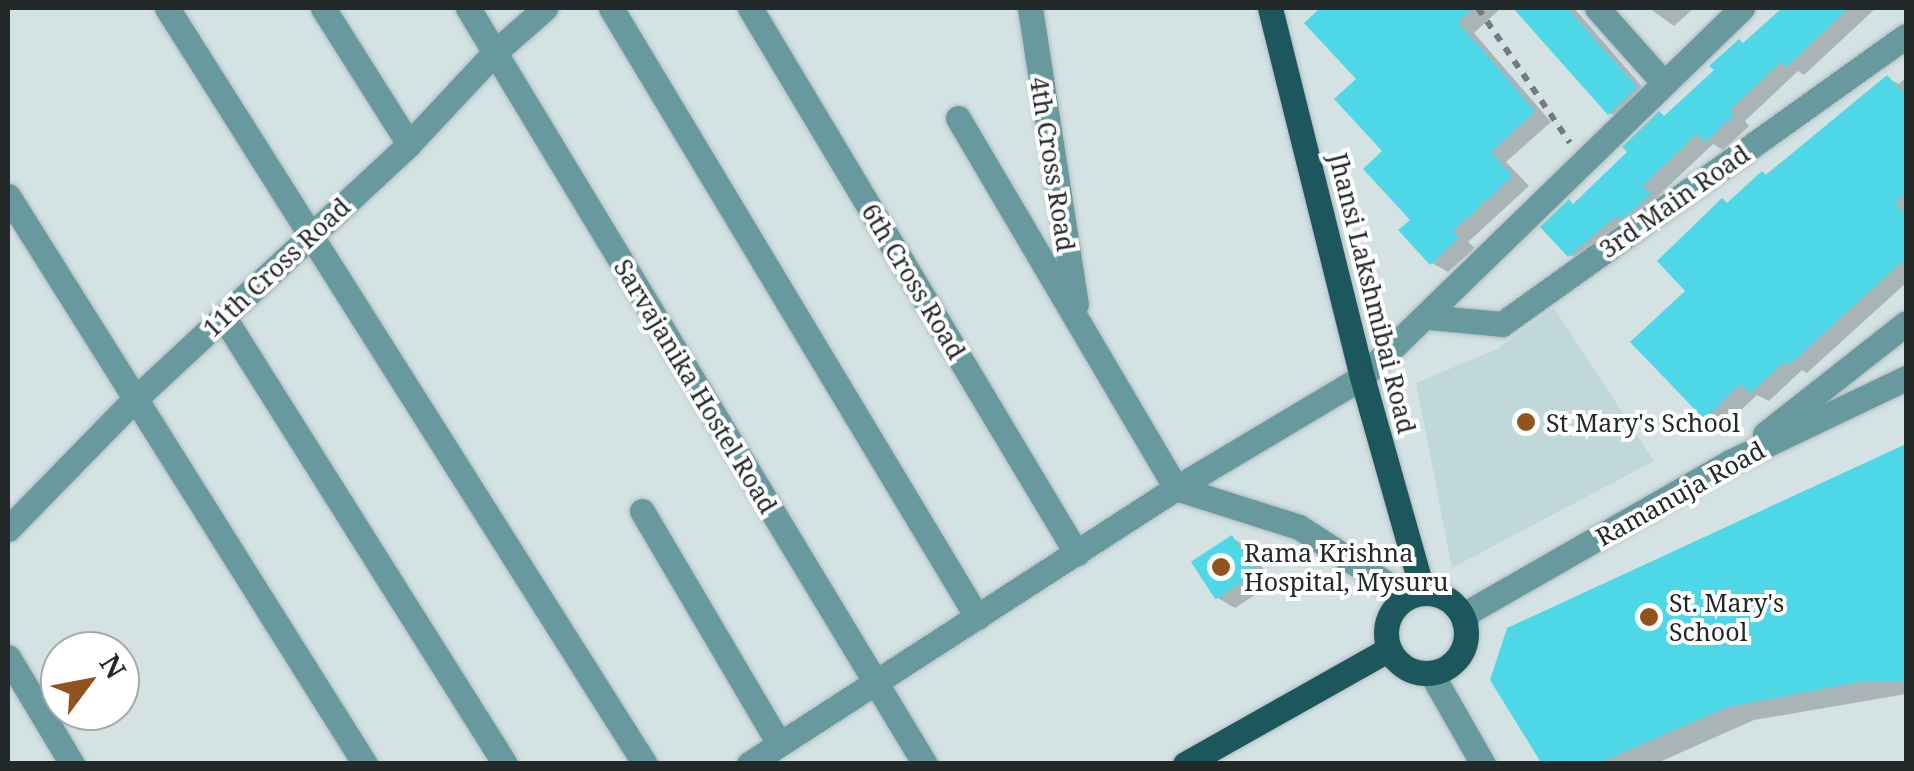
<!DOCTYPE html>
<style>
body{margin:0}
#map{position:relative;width:1914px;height:771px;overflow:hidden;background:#d4e2e4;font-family:"Noto Serif",serif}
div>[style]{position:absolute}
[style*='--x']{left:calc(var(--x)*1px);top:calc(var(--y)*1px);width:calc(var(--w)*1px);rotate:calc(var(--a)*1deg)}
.built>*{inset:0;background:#c0d8da}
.shadow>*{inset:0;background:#0003}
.building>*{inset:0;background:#4ed8e7;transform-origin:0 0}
.path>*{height:6px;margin-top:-3px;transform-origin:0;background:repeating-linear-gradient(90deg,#737c7d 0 8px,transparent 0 16px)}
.roads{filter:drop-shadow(0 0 2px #b1bdbf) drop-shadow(0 0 2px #b1bdbf)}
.minor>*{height:25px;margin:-12.5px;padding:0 12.5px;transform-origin:12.5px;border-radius:12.5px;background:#68999f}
.major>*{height:25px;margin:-12.5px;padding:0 12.5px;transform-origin:12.5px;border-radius:12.5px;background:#1c575e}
.major>.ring{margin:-12.5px;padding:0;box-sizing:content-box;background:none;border:25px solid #1c575e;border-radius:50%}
.dots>*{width:28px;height:28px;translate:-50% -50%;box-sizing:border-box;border:5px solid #fff;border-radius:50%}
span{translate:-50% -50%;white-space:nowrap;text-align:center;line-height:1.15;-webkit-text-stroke:8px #fff;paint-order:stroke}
.street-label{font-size:25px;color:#232829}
.poi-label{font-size:25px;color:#232829}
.left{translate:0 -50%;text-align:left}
.frame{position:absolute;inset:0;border:10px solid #232829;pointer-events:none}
.north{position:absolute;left:40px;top:631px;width:100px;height:100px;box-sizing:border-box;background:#fff;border:2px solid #a7a9a9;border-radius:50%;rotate:58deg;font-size:28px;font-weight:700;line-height:40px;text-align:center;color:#232829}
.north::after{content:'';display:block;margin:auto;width:35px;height:45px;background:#93531e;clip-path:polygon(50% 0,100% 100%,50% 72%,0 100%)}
</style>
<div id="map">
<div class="built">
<i style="clip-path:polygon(1554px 308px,1654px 461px,1452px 568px,1416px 383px,1497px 349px)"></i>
</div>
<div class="shadow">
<i style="clip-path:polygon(1323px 8px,1501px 8px,1474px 33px,1551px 122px,1506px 162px,1529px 186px,1468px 242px,1475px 248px,1448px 272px,1432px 263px,1359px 80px,1307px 23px)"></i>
<i style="clip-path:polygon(1516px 8px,1574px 8px,1652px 98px,1627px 123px,1610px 113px)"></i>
<i style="clip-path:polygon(1649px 8px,1694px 8px,1674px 26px)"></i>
<i style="clip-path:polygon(1784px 8px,1876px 8px,1804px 75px,1798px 71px,1745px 121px,1749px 126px,1723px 150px,1713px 144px,1658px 196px,1666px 205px,1587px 265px,1570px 255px,1574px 205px)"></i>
<i style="clip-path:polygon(1906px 77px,1906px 283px,1807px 373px,1802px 370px,1769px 401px,1757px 395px,1723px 427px,1706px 417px,1688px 291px,1729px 204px,1887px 78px,1899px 84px)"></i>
<i style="clip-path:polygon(1906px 448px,1906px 694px,1754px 720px,1655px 764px,1545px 764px,1509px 630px)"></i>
<i style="clip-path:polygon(1232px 538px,1249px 548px,1273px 583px,1235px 608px,1218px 598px)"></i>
</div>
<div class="building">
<i style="clip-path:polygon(1320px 8px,1474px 8px,1458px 22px,1535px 111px,1491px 152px,1513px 176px,1453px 231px,1459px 238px,1430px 265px,1398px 230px,1410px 220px,1363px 169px,1382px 151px,1334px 99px,1356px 79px,1304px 23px)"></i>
<i style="clip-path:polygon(1513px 8px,1567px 8px,1637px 87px,1608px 115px)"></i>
<i style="clip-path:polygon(1782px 8px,1849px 8px,1786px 67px,1781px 62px,1730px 110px,1734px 115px,1705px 142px,1697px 134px,1642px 186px,1651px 194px,1632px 211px,1620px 220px,1616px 216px,1568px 257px,1540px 227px,1569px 199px,1573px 204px,1627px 152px,1622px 147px,1659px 111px,1664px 116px,1714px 70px,1709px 66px,1739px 39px,1743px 43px)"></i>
<i style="clip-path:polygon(1887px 75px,1906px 95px,1906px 192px,1895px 203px,1906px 216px,1906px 258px,1789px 365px,1785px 361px,1750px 394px,1741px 384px,1704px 419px,1630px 342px,1685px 291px,1657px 261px,1722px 198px,1727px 203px,1762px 171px,1766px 175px)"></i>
<i style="clip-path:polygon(1906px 444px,1906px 681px,1864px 681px,1728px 707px,1596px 764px,1542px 764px,1490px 680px,1507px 628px)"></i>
<i style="left:1232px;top:535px;width:45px;height:49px;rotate:57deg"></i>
</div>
<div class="path">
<i style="--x:1478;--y:8;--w:163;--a:55.7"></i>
</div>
<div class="roads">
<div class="minor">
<i style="--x:167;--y:8;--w:894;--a:57.7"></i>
<i style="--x:323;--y:8;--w:161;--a:57.7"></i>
<i style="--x:468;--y:8;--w:883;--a:58.85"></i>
<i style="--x:611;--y:8;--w:711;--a:58.99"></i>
<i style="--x:750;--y:8;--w:636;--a:59.08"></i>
<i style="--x:1030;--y:8;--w:300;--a:81.2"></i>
<i style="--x:1597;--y:8;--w:98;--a:48.3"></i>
<i style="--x:958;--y:118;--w:429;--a:59.5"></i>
<i style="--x:1176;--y:488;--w:129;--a:17.6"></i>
<i style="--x:1299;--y:527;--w:129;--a:32.9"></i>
<i style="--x:8;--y:196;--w:671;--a:57.85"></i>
<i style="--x:223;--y:316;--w:529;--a:57.81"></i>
<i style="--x:1428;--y:317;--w:74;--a:5.4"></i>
<i style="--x:1502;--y:324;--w:496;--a:-35.5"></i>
<i style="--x:1765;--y:434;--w:179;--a:-38.2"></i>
<i style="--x:642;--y:511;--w:270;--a:59.5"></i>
<i style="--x:8;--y:529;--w:182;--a:-45.7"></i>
<i style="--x:135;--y:399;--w:374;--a:-42.9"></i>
<i style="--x:409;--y:144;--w:126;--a:-46.9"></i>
<i style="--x:495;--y:52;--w:67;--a:-41.3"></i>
<i style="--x:1464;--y:622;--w:13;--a:-61"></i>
<i style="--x:1470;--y:611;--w:300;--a:-29.8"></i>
<i style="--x:1730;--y:462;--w:195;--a:-25.5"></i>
<i style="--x:8;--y:657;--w:125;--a:59.1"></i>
<i style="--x:1431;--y:673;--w:105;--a:60.3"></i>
<i style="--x:749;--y:764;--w:508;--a:-32.88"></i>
<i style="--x:1176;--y:488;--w:217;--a:-30.8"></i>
<i style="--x:1362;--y:377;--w:530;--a:-44.16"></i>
</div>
<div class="major">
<i style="--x:1270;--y:8;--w:380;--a:76"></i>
<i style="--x:1362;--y:377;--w:224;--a:74.2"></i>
<i class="ring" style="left:1386px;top:593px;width:55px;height:55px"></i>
<i style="--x:1185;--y:764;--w:234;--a:-29.4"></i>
</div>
</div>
<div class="dots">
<i style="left:1526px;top:422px;background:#93531e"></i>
<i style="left:1221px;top:567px;background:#93531e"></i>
<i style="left:1649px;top:617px;background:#93531e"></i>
</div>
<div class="street-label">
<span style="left:1053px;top:164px;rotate:81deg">4th Cross Road</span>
<span style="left:1674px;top:201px;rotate:-35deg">3rd Main Road</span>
<span style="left:276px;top:267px;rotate:-43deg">11th Cross Road</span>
<span style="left:914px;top:281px;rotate:59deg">6th Cross Road</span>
<span style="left:1373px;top:293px;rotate:76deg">Jhansi Lakshmibai Road</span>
<span style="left:696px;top:386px;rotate:59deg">Sarvajanika Hostel Road</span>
<span style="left:1680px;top:493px;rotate:-29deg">Ramanuja Road</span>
</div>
<div class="poi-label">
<span class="left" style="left:1546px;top:422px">St Mary's School</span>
<span class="left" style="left:1244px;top:567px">Rama Krishna<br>Hospital, Mysuru</span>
<span class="left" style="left:1669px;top:617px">St. Mary's<br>School</span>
</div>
<div class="frame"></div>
<div class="north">N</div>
</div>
